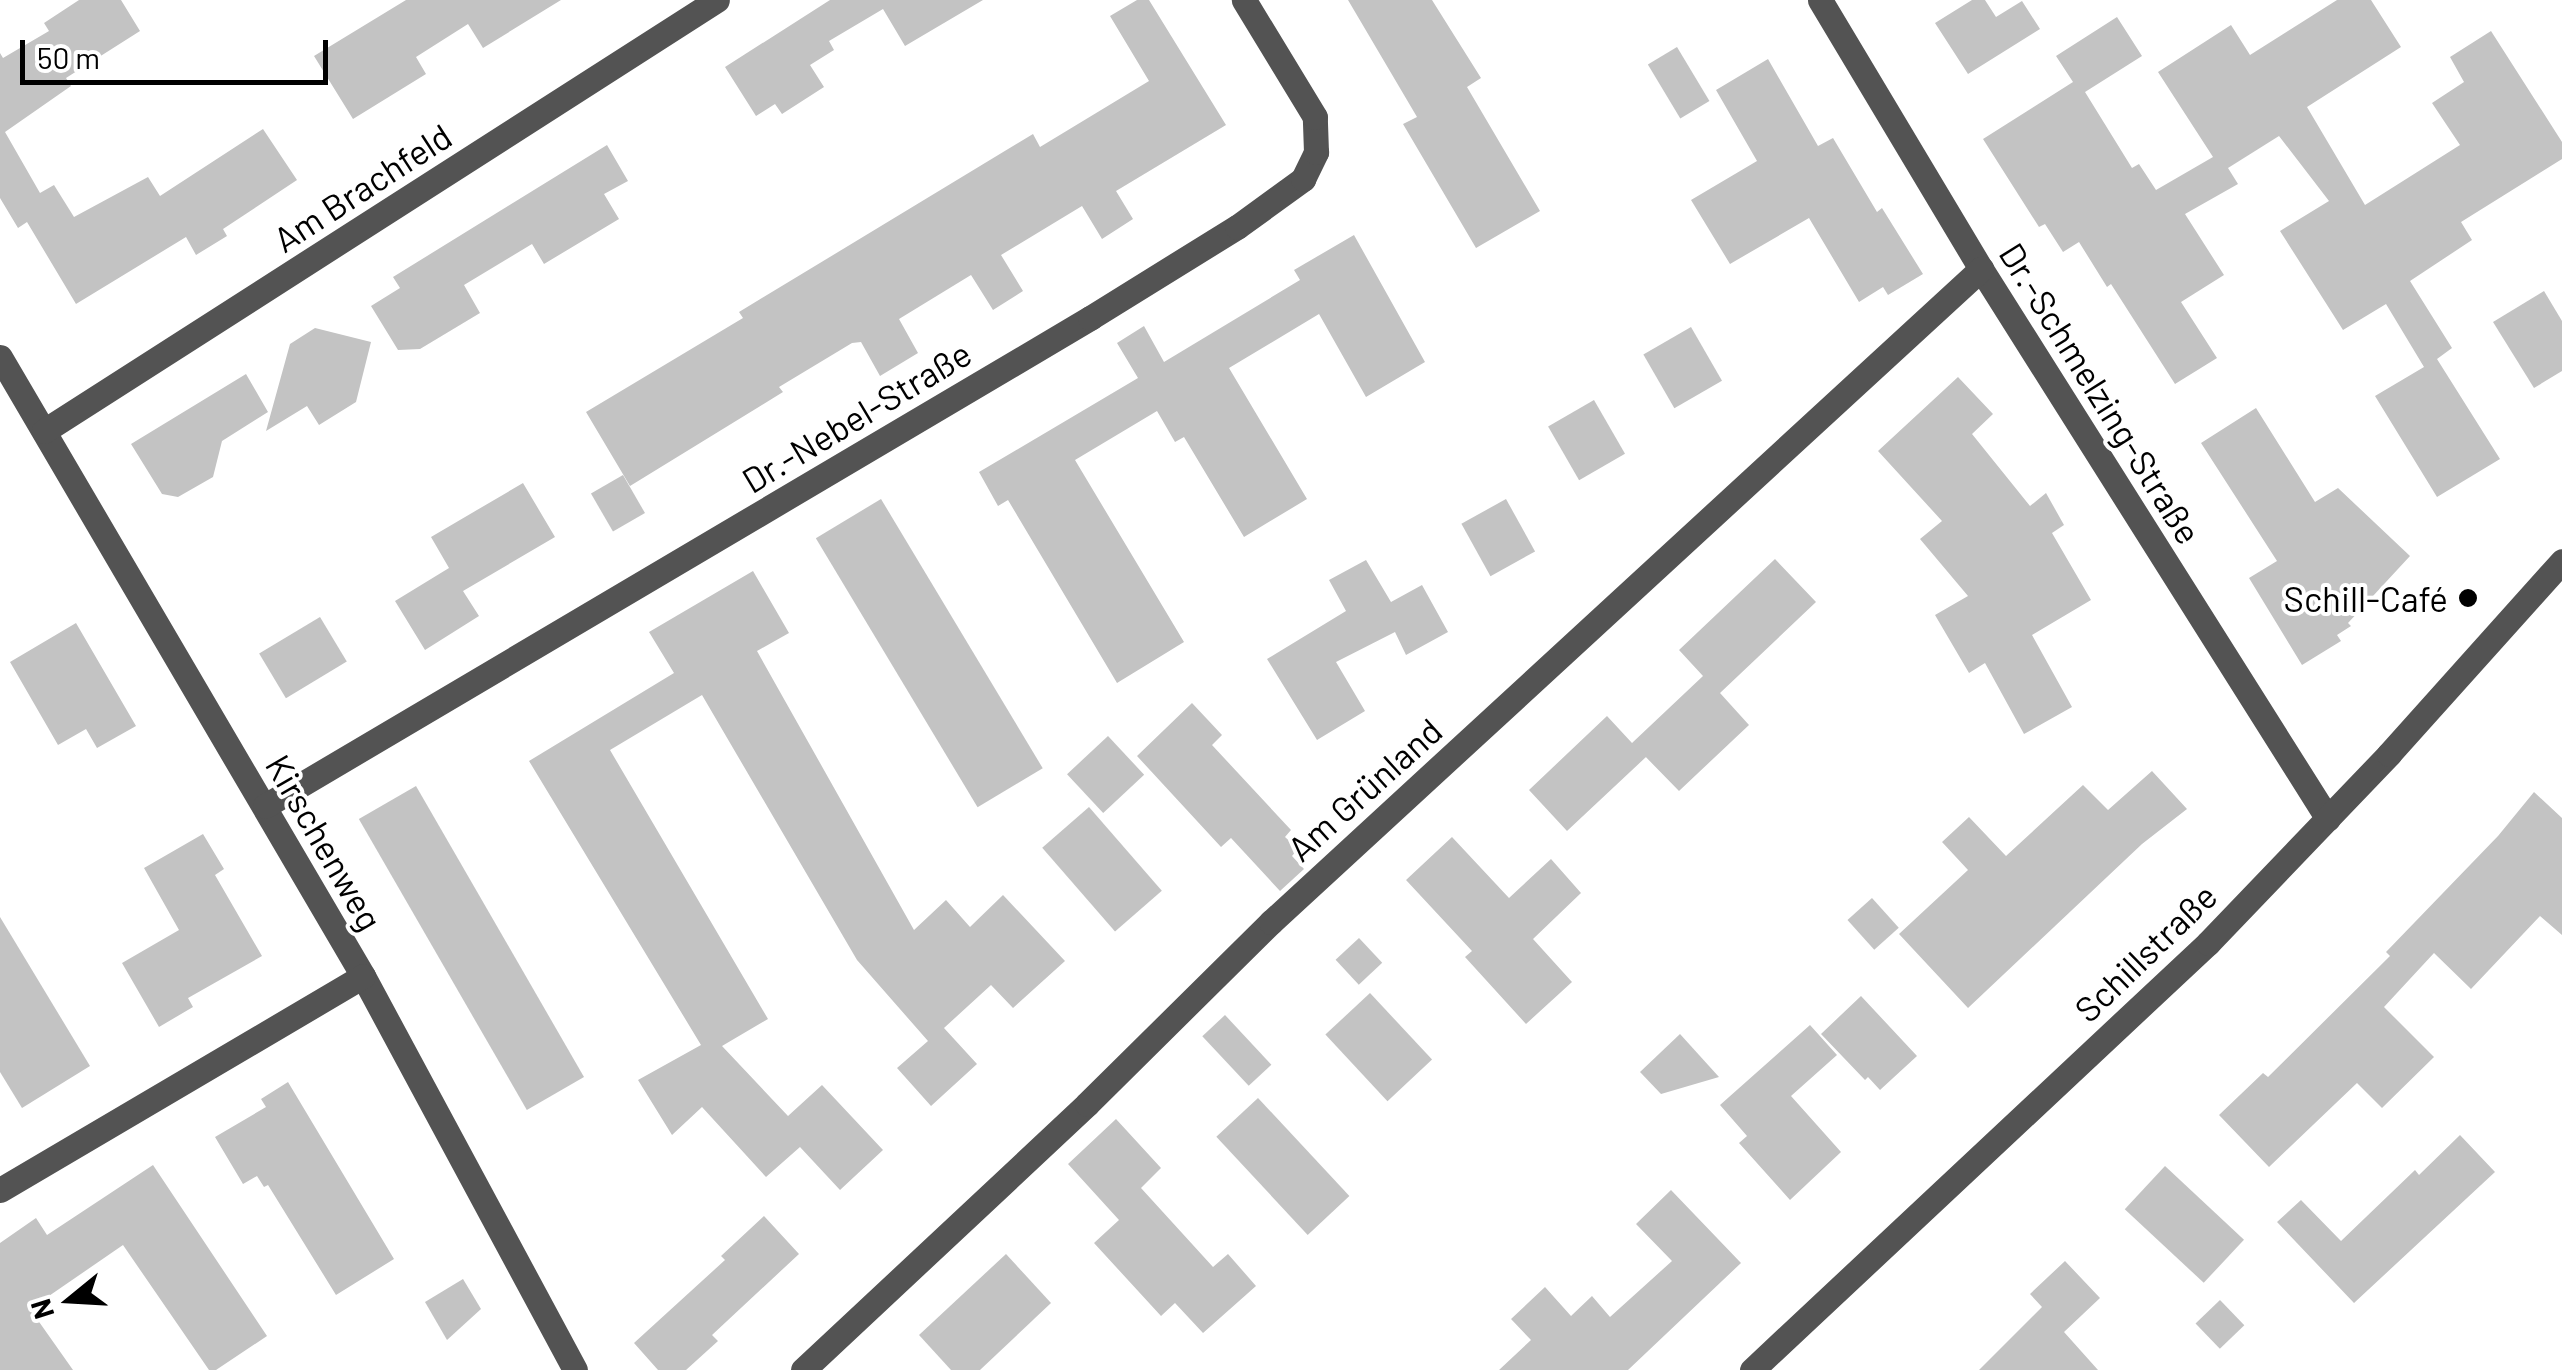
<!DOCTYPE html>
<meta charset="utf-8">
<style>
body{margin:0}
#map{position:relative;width:2562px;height:1370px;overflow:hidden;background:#fff;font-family:Barlow,sans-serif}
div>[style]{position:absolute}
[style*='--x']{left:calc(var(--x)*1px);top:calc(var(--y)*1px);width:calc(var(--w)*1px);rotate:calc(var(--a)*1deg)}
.building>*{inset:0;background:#c3c3c3;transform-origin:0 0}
.minor>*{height:25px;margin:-12.5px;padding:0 12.5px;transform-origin:12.5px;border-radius:12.5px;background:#535353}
.dots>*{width:28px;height:28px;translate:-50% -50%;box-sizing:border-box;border:5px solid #fff;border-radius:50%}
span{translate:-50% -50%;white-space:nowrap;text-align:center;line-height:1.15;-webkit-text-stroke:8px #fff;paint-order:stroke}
.street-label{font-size:35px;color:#000}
.poi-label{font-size:35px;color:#000}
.right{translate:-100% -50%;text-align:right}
.north{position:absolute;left:20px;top:1250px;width:100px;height:100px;-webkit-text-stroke:8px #fff;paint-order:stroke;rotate:252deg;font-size:28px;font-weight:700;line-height:40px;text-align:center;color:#000}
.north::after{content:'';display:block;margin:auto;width:35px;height:45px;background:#000;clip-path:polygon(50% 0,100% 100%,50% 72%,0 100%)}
.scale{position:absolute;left:20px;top:40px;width:308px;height:45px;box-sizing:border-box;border:5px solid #000;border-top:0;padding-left:12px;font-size:30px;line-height:35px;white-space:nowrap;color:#000;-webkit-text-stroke:8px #fff;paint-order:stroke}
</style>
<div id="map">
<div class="building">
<i style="clip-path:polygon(79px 0,121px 0,140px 31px,66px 78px,71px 86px,5px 132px,40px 193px,54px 185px,74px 217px,148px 177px,160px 196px,263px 129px,297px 180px,223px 229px,227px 236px,196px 255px,186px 237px,76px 304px,27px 222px,18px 228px,0 198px,0 53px,3px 58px,49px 31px,44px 23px)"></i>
<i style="clip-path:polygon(406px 0,561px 0,483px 48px,468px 24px,416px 57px,426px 74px,353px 119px,314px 56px)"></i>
<i style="clip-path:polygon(830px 0,983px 0,905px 46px,883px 9px,829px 41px,834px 50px,810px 65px,824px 87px,782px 114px,775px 104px,756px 116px,725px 67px)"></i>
<i style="clip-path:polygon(1137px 0,1149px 0,1226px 125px,1116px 191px,1133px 219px,1102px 239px,1082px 206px,1001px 255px,1023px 291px,993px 310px,971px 275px,899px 319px,918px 353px,880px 376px,861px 342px,852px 343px,779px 387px,783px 392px,630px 486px,586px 412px,743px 318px,739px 312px,1033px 134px,1040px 147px,1149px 81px,1110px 16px)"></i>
<i style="clip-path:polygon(1348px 0,1432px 0,1481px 78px,1467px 87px,1540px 211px,1476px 248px,1403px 124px,1417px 117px)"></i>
<i style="clip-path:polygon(1972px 0,1985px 0,1996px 17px,2022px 1px,2040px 29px,1968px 74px,1935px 23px)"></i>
<i style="clip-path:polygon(2337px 0,2371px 0,2401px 47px,2307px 107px,2365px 205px,2460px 145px,2432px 103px,2464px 82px,2450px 57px,2491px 31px,2562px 142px,2562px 159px,2461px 222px,2472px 240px,2410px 281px,2452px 348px,2437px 359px,2500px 459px,2437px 497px,2375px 396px,2424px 367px,2386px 304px,2343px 330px,2280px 231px,2329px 201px,2279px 136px,2228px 168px,2238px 184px,2185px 214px,2224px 275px,2181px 302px,2217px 358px,2175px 384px,2111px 284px,2107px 287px,2079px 242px,2063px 252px,2045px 224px,2039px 227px,1983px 139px,2073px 82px,2056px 56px,2117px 17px,2142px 56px,2085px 92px,2132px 168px,2139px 164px,2156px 190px,2213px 157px,2158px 72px,2231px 25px,2250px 55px)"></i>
<i style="left:1677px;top:47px;width:63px;height:34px;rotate:59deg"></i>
<i style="clip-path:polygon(1768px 59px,1818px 146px,1833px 138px,1877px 212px,1882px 208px,1923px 274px,1888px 295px,1883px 287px,1859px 302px,1809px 218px,1730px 264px,1691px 200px,1757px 161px,1716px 90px)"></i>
<i style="clip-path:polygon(607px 145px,628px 181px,604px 194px,619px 219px,544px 264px,532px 244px,464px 285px,480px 313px,420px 349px,398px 350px,371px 306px,400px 288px,393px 277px)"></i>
<i style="clip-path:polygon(1354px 235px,1425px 362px,1366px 397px,1319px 314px,1229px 368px,1307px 499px,1244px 537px,1184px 437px,1175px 442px,1157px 411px,1075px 460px,1184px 642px,1117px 683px,1008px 500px,998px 506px,979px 472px,1138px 378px,1117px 343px,1144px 326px,1164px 362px,1300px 280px,1294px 270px)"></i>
<i style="clip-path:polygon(2544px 291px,2562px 321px,2562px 371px,2534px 388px,2493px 322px)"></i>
<i style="left:1691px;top:327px;width:62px;height:55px;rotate:60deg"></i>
<i style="clip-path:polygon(315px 328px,371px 342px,356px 402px,319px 425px,307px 406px,266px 431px,290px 344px)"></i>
<i style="clip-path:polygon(246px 374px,268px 412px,222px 441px,213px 477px,178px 497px,162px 494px,131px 444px)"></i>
<i style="clip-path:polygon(1958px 377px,1993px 414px,1972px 434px,2030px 506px,2046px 493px,2064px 525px,2052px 533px,2091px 600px,2032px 635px,2072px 707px,2024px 734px,1985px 663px,1969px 673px,1935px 615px,1968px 596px,1920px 539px,1942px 521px,1878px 451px)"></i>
<i style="left:1594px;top:400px;width:62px;height:53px;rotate:60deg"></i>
<i style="clip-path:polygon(2256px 408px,2315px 502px,2338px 488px,2410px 556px,2348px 623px,2351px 626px,2337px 635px,2341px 641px,2302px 665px,2249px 578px,2277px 561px,2201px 443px)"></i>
<i style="left:623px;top:475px;width:44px;height:37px;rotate:60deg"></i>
<i style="clip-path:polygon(523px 483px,555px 537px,463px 591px,479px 616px,425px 650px,395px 601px,449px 568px,431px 537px)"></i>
<i style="left:881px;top:499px;width:314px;height:76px;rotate:59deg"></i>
<i style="left:1506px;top:499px;width:60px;height:51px;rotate:61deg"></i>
<i style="clip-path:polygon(1775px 559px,1816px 602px,1720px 693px,1749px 725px,1679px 791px,1638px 749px,1646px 757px,1567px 831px,1529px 790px,1607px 716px,1632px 743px,1703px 676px,1679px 650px)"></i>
<i style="clip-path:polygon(1366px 560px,1391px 602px,1422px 585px,1448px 632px,1406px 655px,1395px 632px,1336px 662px,1365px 711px,1317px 740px,1267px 659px,1346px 611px,1329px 580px)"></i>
<i style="clip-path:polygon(753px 571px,789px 633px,757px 651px,914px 930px,946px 900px,970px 927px,1003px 895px,1065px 961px,1013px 1008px,991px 985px,944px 1028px,977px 1064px,931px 1106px,897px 1068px,928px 1041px,857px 960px,702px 695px,610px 750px,768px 1019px,722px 1046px,788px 1116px,822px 1085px,883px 1150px,840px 1190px,800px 1147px,766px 1177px,702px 1107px,672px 1135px,638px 1080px,701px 1045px,529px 761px,674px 673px,649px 632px)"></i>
<i style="left:320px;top:617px;width:52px;height:71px;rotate:59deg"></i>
<i style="clip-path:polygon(76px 623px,136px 726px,97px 748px,86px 729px,58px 745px,10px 662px)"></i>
<i style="clip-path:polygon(1192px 703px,1222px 735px,1212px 745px,1291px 830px,1285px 837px,1298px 849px,1292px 856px,1304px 869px,1280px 891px,1231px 838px,1221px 847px,1137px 756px)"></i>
<i style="left:1108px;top:736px;width:53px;height:56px;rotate:47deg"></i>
<i style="clip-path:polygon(2152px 771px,2187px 809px,2142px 844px,1968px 1008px,1899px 934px,1968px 870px,1942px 842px,1969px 817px,2006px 856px,2083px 785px,2108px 810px)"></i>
<i style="left:416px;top:786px;width:336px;height:66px;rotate:60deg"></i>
<i style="clip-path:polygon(2534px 792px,2562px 818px,2562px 935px,2540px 916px,2471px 989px,2434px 953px,2384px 1007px,2434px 1057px,2382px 1108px,2357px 1083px,2269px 1167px,2219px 1115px,2263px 1073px,2268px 1077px,2390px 956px,2386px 952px,2498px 836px)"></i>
<i style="left:1089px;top:807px;width:111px;height:62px;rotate:49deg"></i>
<i style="clip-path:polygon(203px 834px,224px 869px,215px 875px,262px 956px,188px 998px,193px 1007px,159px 1027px,122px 963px,179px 930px,144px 868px)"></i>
<i style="clip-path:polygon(1452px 837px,1509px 898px,1551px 859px,1581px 893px,1533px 939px,1572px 982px,1526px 1024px,1465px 957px,1472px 951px,1406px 880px)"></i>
<i style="left:1872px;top:898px;width:40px;height:33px;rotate:48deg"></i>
<i style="clip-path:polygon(0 917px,90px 1066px,22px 1108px,0 1072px)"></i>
<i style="left:1359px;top:938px;width:34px;height:32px;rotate:47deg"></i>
<i style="left:1370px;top:993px;width:91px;height:61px;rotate:47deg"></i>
<i style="clip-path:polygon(1861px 996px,1917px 1056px,1880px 1090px,1868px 1077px,1865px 1080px,1821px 1034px)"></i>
<i style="left:1225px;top:1015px;width:68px;height:31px;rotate:47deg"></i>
<i style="clip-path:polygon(1810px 1025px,1837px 1055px,1791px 1096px,1841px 1152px,1790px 1200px,1739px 1143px,1747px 1136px,1720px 1105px)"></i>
<i style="clip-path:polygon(1680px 1034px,1719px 1077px,1661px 1094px,1640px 1072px)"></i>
<i style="clip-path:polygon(288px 1082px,394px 1259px,336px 1295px,268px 1185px,264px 1187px,257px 1176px,243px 1184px,215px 1137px,266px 1107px,261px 1099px)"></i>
<i style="left:1258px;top:1098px;width:134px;height:57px;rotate:47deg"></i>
<i style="clip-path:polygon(1116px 1119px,1161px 1168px,1141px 1188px,1213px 1267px,1228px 1254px,1256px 1286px,1203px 1333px,1175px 1303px,1161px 1316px,1094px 1243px,1119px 1220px,1068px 1164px)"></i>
<i style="clip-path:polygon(2460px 1135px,2495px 1172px,2354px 1303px,2277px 1222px,2301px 1200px,2341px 1241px,2415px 1170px,2419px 1175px)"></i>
<i style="clip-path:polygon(153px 1165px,267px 1336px,216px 1370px,209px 1370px,123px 1245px,30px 1309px,73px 1370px,0 1370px,0 1243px,36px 1218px,47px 1235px)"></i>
<i style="left:2165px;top:1166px;width:108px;height:59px;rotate:43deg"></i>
<i style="clip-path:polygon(1671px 1190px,1741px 1263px,1628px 1370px,1499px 1370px,1531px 1340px,1511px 1319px,1545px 1287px,1571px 1316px,1592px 1296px,1610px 1317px,1672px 1261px,1636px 1224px)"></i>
<i style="clip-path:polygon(764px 1216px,799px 1254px,712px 1335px,718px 1341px,686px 1370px,658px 1370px,634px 1343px,725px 1260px,721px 1256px)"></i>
<i style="clip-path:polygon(1006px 1254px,1051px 1303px,980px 1370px,951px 1370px,919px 1335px)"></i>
<i style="clip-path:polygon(2065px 1261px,2100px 1298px,2064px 1332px,2098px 1370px,1979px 1370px,2042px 1307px,2030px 1294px)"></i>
<i style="clip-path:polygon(463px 1279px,481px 1309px,447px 1340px,425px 1302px)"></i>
<i style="left:2220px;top:1300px;width:35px;height:34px;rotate:46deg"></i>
</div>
<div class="minor">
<i style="--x:1820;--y:0;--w:313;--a:59.1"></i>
<i style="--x:1981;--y:269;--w:650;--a:57.75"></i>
<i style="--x:0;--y:357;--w:718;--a:59.61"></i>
<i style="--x:363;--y:976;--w:447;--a:61.7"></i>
<i style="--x:44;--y:431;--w:799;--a:-32.64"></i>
<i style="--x:265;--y:806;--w:959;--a:-30.6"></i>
<i style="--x:1090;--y:318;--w:173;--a:-31.8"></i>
<i style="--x:1237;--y:227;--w:82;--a:-36"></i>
<i style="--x:1303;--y:179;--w:30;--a:-64"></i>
<i style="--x:1316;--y:152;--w:35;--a:-92"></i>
<i style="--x:1315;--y:117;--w:137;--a:-121.3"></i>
<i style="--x:0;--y:1190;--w:421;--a:-30.5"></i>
<i style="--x:803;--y:1370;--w:389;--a:-43.1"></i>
<i style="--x:1087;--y:1104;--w:259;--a:-44.7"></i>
<i style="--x:1271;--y:922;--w:965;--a:-42.61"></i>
<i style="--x:1752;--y:1370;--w:625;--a:-43.12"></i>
<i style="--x:2208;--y:943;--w:262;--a:-46.2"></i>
<i style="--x:2389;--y:754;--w:259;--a:-48.1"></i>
</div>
<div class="dots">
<i style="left:2468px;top:598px;background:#000"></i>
</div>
<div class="street-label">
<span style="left:362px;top:187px;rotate:-33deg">Am Brachfeld</span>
<span style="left:2101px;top:393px;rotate:58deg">Dr.-Schmelzing-Straße</span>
<span style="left:856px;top:416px;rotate:-31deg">Dr.-Nebel-Straße</span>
<span style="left:1364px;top:789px;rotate:-42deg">Am Grünland</span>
<span style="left:325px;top:842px;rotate:60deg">Kirschenweg</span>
<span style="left:2145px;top:952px;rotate:-44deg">Schillstraße</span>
</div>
<div class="poi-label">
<span class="right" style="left:2448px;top:598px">Schill-Café</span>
</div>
<div class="north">N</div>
<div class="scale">50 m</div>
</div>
